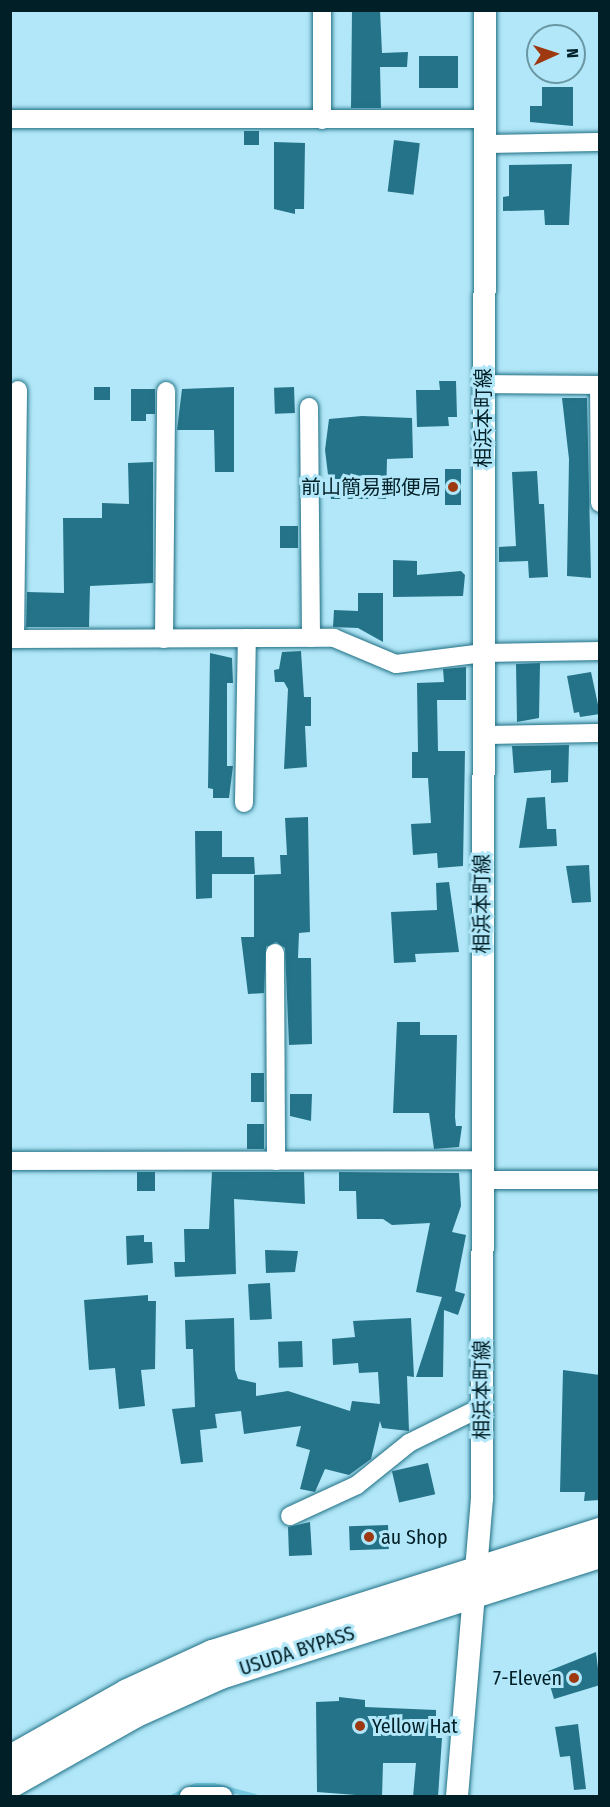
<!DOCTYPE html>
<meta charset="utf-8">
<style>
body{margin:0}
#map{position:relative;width:610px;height:1807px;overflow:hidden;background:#b1e7f8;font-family:"Fira Sans Condensed","Noto Sans JP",sans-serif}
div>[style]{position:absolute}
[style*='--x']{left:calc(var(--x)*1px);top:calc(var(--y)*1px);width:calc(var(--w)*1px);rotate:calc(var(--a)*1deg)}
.stream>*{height:5px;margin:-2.5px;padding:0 2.5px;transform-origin:2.5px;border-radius:2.5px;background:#78cae3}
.building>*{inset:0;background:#257388;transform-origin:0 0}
.roads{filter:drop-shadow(0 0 2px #206f84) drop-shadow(0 0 2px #206f84)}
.minor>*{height:18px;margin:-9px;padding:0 9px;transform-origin:9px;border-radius:9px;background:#fff}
.major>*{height:22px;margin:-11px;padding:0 11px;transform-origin:11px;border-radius:11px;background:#fff}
.highway>*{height:27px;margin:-13.5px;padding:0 13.5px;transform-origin:13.5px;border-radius:13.5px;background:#fff}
.dots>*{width:16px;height:16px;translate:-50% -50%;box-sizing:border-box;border:3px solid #b1e7f8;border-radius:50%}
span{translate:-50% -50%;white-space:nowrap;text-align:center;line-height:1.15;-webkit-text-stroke:6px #b1e7f8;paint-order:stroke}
.street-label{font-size:20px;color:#001f27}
.poi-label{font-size:20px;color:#001f27}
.right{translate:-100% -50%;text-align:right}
.left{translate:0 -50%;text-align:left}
.frame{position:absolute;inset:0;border:12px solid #001f27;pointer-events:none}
.north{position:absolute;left:526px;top:24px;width:60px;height:60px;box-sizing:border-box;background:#b1e7f8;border:2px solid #6a97a4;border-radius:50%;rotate:87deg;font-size:16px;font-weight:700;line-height:24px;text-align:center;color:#001f27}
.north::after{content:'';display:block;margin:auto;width:21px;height:27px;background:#9e3810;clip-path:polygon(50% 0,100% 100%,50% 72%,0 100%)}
</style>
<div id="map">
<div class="stream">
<i style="--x:173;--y:1796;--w:25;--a:-26"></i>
<i style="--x:196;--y:1785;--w:17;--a:0"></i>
<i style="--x:213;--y:1785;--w:43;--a:14.7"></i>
</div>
<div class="building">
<i style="clip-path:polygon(352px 10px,380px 10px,382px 53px,408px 52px,407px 67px,380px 67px,381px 108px,351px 108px)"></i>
<i style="left:419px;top:56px;width:39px;height:32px"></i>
<i style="clip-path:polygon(542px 87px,573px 87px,573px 126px,530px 122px,530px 106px,542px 106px)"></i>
<i style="left:244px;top:131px;width:15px;height:14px"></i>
<i style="left:394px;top:140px;width:26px;height:52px;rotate:7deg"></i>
<i style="clip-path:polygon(274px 142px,305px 143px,304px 209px,295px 209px,295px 214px,274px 209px)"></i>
<i style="clip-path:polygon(572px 164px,569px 225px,545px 225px,544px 210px,503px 211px,503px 197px,509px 196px,509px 165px)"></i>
<i style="clip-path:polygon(439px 381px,456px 381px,457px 417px,448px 417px,449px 426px,417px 427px,416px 390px,440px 390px)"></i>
<i style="left:94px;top:387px;width:16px;height:13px"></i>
<i style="clip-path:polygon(234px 387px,234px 472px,215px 472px,214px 430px,177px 430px,182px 389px)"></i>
<i style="left:294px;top:387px;width:26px;height:20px;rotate:88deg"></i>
<i style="clip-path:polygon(131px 389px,155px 389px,155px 414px,146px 414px,146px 421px,131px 421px)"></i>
<i style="clip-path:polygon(562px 398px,587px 398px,591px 578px,567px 576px,569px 459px)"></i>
<i style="clip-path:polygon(362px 416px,412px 418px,413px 458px,387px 459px,386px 499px,331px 499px,325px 450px,329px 419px)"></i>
<i style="clip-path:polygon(153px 462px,153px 583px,90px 586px,89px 627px,26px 627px,27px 592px,64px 593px,63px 518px,102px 518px,102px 503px,129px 504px,128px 463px)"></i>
<i style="left:445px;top:469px;width:16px;height:36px"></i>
<i style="clip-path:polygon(537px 471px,539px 504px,544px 504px,548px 577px,529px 578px,528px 561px,499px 562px,499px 547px,516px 546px,512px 472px)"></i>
<i style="left:280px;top:526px;width:18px;height:22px"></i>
<i style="clip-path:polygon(393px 560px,417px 561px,417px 575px,461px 571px,465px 575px,463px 596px,393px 597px)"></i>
<i style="clip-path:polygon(358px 593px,383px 593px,383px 642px,358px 628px,333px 627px,334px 610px,358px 611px)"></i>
<i style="clip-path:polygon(301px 651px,304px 697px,311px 697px,311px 726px,305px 726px,307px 767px,284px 769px,288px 689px,284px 682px,275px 682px,274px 670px,279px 669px,282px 652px)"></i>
<i style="clip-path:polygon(210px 653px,232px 658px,233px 683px,227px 683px,227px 766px,233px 766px,229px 798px,213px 798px,213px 789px,208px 788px)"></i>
<i style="clip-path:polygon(540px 663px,539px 718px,517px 722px,516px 664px)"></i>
<i style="clip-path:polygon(466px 667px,466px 700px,437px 700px,438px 751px,465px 751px,463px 866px,438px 868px,437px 853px,413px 855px,411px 824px,431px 823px,428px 778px,412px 778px,412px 752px,418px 752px,417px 683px,444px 682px,443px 669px)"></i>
<i style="clip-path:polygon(591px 672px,600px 714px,580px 717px,579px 712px,574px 713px,567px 676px)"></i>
<i style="clip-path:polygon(569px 745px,568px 782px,551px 783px,551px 770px,514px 773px,512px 746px)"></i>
<i style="clip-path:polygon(545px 797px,547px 829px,556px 829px,557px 846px,519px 848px,527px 798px)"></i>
<i style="clip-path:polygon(308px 817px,310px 932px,299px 933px,298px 958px,311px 958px,312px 1044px,289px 1045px,285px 948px,276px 942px,266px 947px,264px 993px,248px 994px,241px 937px,254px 937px,254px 875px,281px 874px,280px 855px,287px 855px,285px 818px)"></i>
<i style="clip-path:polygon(195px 831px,222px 831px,222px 857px,254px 857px,255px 874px,212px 874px,212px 898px,196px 899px)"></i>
<i style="clip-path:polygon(589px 865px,591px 902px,572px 903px,566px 866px)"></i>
<i style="clip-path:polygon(449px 882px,459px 952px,415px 954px,416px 962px,394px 963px,391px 912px,437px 910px,436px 883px)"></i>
<i style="clip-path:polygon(397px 1022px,420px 1022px,420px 1035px,457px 1035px,455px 1117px,456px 1126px,462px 1126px,459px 1147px,434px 1149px,429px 1113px,393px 1113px)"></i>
<i style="left:264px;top:1073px;width:29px;height:13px;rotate:90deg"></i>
<i style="clip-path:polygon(290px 1094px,312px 1094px,311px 1121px,290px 1116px)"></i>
<i style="left:264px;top:1124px;width:25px;height:17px;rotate:90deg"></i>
<i style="left:137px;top:1172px;width:18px;height:19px"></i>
<i style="clip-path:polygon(212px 1172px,304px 1172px,305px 1204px,234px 1199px,236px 1274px,175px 1277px,174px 1262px,185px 1262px,184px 1229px,209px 1229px)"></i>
<i style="clip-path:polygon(339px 1172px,459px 1173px,461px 1206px,452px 1232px,466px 1235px,455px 1291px,465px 1294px,458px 1315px,444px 1310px,443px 1377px,416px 1377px,442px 1297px,416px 1292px,430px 1223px,392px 1225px,383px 1219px,357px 1219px,356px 1191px,339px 1191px)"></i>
<i style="clip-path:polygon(144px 1235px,144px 1242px,152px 1242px,153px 1263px,127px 1265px,126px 1236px)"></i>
<i style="clip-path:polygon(265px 1250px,298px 1251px,295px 1272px,266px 1273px)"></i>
<i style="left:270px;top:1283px;width:36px;height:22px;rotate:87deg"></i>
<i style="clip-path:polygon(148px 1295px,148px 1301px,156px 1301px,155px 1369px,141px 1370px,145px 1406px,119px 1409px,115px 1368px,89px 1370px,84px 1300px)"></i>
<i style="clip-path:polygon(234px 1318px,235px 1370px,238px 1379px,256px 1383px,256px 1396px,288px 1391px,350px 1411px,352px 1401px,380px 1404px,378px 1372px,359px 1373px,358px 1363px,333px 1365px,332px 1339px,355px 1337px,353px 1321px,411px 1318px,414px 1377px,407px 1376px,409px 1431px,382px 1428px,380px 1421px,371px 1459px,349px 1475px,325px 1469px,315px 1492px,300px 1489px,310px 1450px,296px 1446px,301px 1426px,244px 1434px,241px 1411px,215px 1414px,217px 1428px,200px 1430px,203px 1462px,181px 1464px,172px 1409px,195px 1407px,193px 1349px,186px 1349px,185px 1320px)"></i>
<i style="left:302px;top:1341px;width:26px;height:24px;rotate:88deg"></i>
<i style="clip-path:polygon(563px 1370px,600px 1375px,600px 1500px,584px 1501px,585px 1492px,560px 1492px)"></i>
<i style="left:428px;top:1463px;width:32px;height:37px;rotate:77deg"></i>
<i style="clip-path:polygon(310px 1522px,312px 1555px,289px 1556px,288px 1527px)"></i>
<i style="left:388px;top:1525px;width:24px;height:39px;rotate:88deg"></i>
<i style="clip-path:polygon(596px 1652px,600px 1685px,554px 1699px,546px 1672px)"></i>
<i style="clip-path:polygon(339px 1697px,365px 1700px,365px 1707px,436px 1710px,436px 1738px,442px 1738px,438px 1797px,413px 1797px,416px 1763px,383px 1763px,382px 1797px,317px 1792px,316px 1702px,339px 1701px)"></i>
<i style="clip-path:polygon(578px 1724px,586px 1789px,574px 1790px,570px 1756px,560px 1757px,555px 1727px)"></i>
</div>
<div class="roads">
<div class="minor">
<i style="--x:322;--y:10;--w:110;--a:90"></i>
<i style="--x:10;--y:119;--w:475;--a:0"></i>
<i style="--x:484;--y:144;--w:116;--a:-1"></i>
<i style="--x:482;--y:384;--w:118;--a:0.5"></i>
<i style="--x:599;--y:385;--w:118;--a:89.5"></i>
<i style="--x:309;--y:407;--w:231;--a:89.5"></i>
<i style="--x:15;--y:638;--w:248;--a:-89.3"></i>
<i style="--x:10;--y:639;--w:324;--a:-0.2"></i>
<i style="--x:334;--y:638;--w:67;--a:22.8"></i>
<i style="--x:396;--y:664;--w:88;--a:-7.2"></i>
<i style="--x:483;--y:653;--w:117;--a:-1"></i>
<i style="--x:164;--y:639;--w:248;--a:-89.5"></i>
<i style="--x:483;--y:735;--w:117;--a:-1"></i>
<i style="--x:244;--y:803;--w:165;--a:-89"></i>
<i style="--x:275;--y:953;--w:208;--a:89.7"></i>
<i style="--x:10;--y:1161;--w:472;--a:-0.1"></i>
<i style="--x:482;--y:1180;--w:118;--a:0"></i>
<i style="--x:290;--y:1516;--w:74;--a:-24.8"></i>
<i style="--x:357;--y:1485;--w:67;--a:-38.9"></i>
<i style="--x:409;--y:1443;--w:81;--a:-26.3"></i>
<i style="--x:189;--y:1796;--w:34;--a:0"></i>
</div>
<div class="major">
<i style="--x:457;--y:1796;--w:299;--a:-85.2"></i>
<i style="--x:482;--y:1498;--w:1488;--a:-89.88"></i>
</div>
<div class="highway">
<i style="--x:10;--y:1758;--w:134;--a:-29.4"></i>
<i style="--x:127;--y:1692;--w:94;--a:-24.6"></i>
<i style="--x:212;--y:1653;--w:407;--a:-17.5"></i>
<i style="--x:10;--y:1784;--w:142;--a:-29.4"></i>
<i style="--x:134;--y:1714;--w:94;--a:-24.4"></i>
<i style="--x:220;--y:1675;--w:399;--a:-17.7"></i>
</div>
</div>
<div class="dots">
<i style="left:453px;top:487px;background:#9e3810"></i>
<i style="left:369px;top:1537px;background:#9e3810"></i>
<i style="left:574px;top:1678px;background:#9e3810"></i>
<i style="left:360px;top:1726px;background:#9e3810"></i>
</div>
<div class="street-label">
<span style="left:483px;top:418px;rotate:-90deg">相浜本町線</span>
<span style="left:482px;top:904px;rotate:-90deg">相浜本町線</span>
<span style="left:482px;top:1390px;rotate:-90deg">相浜本町線</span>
<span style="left:297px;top:1651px;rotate:-18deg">USUDA BYPASS</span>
</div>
<div class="poi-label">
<span class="right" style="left:441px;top:487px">前山簡易郵便局</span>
<span class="left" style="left:381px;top:1537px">au Shop</span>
<span class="right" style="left:562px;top:1678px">7-Eleven</span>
<span class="left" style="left:372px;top:1726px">Yellow Hat</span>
</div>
<div class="frame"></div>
<div class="north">N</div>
</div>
